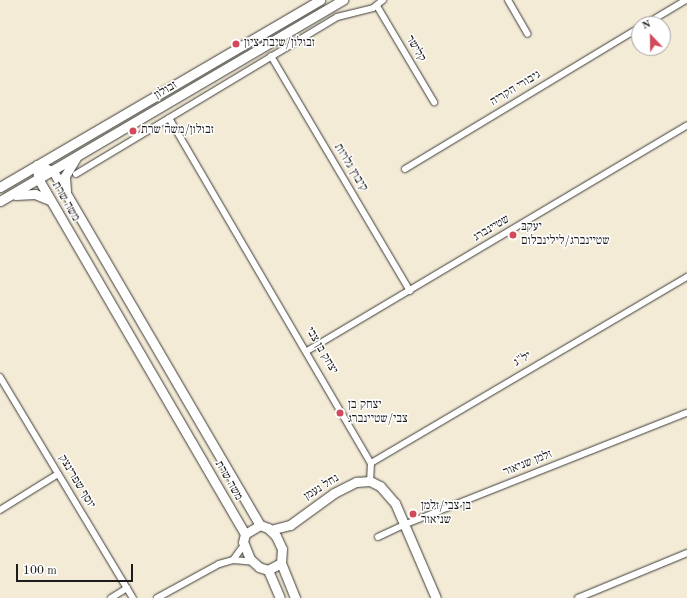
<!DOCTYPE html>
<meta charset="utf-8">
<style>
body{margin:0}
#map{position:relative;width:687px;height:598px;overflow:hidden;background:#f4ebd6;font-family:"Old Standard TT","Frank Ruhl Libre",serif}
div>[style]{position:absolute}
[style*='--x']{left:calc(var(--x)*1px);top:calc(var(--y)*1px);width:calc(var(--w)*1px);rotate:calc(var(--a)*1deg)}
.roads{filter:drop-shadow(0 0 1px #3c3b38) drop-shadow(0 0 1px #3c3b38)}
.street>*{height:6px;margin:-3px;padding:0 3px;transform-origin:3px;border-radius:3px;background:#fff}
.secondary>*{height:9px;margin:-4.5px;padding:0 4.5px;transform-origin:4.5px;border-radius:4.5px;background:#fff}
.dots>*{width:11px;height:11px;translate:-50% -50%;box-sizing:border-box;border:2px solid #fff;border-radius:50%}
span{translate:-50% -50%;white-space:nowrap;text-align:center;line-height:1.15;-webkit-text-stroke:3px #fff;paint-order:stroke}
.poi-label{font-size:12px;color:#1c1c1c}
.left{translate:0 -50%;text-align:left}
.street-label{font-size:12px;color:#1c1c1c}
.north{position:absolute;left:631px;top:16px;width:40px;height:40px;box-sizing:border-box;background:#fff;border:1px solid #a4a4a4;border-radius:50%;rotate:338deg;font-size:11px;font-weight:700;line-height:16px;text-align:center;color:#1c1c1c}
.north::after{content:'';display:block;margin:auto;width:14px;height:18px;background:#d1495b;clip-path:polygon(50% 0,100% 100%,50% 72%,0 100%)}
.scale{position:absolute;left:16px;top:564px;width:117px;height:18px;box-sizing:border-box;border:2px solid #1c1c1c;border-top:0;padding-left:5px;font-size:12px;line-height:14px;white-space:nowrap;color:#1c1c1c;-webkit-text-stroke:3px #fff;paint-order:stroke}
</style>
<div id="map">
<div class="roads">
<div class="street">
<i style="--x:508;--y:0;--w:39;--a:60"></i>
<i style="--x:377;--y:6;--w:112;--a:59.3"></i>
<i style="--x:646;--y:24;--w:47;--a:-31"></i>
<i style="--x:271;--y:56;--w:273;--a:59.4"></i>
<i style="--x:169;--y:118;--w:400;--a:59.7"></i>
<i style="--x:371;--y:463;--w:18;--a:93"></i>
<i style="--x:405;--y:169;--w:273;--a:-31.1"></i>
<i style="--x:76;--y:174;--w:305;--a:-31"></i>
<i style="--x:337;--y:17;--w:37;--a:-14"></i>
<i style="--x:373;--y:8;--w:13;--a:-39"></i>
<i style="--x:307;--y:351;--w:442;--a:-30.7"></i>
<i style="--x:0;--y:377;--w:258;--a:59"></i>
<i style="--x:371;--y:463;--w:367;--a:-30.5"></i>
<i style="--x:0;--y:510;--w:68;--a:-31.8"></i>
<i style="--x:378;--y:537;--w:31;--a:-25"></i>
<i style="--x:406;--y:524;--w:302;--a:-21.6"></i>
<i style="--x:233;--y:560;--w:19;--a:-54"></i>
<i style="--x:111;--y:598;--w:19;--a:-32"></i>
<i style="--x:157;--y:598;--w:71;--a:-28.7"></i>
<i style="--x:219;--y:564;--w:15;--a:-16"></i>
<i style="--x:233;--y:560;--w:21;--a:5"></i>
<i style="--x:578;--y:598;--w:118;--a:-22.4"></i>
</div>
<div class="secondary">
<i style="--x:0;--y:187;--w:371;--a:-30.3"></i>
<i style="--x:66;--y:191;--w:15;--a:-94"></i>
<i style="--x:65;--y:176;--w:21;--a:-59"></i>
<i style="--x:15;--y:195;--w:20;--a:-3"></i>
<i style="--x:35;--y:194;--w:16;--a:22"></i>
<i style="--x:0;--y:201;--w:398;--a:-30.4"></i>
<i style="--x:260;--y:525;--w:9;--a:21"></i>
<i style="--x:268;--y:528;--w:11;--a:45"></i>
<i style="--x:276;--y:536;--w:14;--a:65"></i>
<i style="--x:282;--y:549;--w:14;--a:94"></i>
<i style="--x:281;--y:563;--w:15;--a:152"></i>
<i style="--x:268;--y:570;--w:9;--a:-162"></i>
<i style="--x:259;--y:567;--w:12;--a:-138"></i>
<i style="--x:250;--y:559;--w:18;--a:-112"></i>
<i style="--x:243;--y:542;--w:8;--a:-76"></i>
<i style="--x:245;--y:534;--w:17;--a:-31"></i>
<i style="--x:270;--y:530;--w:21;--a:-14"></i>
<i style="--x:290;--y:525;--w:54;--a:-36"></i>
<i style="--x:334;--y:493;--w:25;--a:-27"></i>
<i style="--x:356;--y:482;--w:14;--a:-4"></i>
<i style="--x:370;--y:481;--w:11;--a:27"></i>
<i style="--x:380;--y:486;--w:23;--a:49"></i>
<i style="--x:395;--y:503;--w:103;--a:66.7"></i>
<i style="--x:245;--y:534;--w:411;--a:-120.2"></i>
<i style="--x:38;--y:179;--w:14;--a:-94"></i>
<i style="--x:37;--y:165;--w:17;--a:21"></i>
<i style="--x:53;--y:171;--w:410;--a:59.7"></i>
<i style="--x:281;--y:563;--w:38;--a:68"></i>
<i style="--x:268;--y:570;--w:30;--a:67"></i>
</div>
</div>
<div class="dots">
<i style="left:236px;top:44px;background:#d1495b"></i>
<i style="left:133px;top:131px;background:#d1495b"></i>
<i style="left:513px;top:235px;background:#d1495b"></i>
<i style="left:340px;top:413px;background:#d1495b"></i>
<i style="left:413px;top:514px;background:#d1495b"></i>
</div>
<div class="poi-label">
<span class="left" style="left:244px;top:44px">זבולון/שיבת ציון</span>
<span class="left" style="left:141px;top:131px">זבולון/משה שרת</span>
<span class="left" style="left:521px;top:235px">יעקב<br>שטיינברג/לילינבלום</span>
<span class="left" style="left:348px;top:413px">יצחק בן<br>צבי/שטיינברג</span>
<span class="left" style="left:421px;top:514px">בן צבי/זלמן<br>שניאור</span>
</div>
<div class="street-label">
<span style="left:415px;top:49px;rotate:59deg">קלישר</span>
<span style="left:516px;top:89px;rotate:-31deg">גיבורי הקריה</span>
<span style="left:166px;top:91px;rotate:-30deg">זבולון</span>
<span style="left:350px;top:168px;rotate:59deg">קיבוץ גלויות</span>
<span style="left:65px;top:202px;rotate:60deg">משה שרת</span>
<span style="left:492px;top:229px;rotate:-31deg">שטיינברג</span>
<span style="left:321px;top:351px;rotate:60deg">יצחק בן צבי</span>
<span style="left:523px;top:360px;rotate:-30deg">יל"ג</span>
<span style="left:528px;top:464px;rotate:-22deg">זלמן שניאור</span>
<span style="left:228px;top:481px;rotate:60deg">משה שרת</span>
<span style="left:76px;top:482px;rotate:59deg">יוסף שפרינצק</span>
<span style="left:322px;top:488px;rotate:-32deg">נחל נעמן</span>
</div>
<div class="north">N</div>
<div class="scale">100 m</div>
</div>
